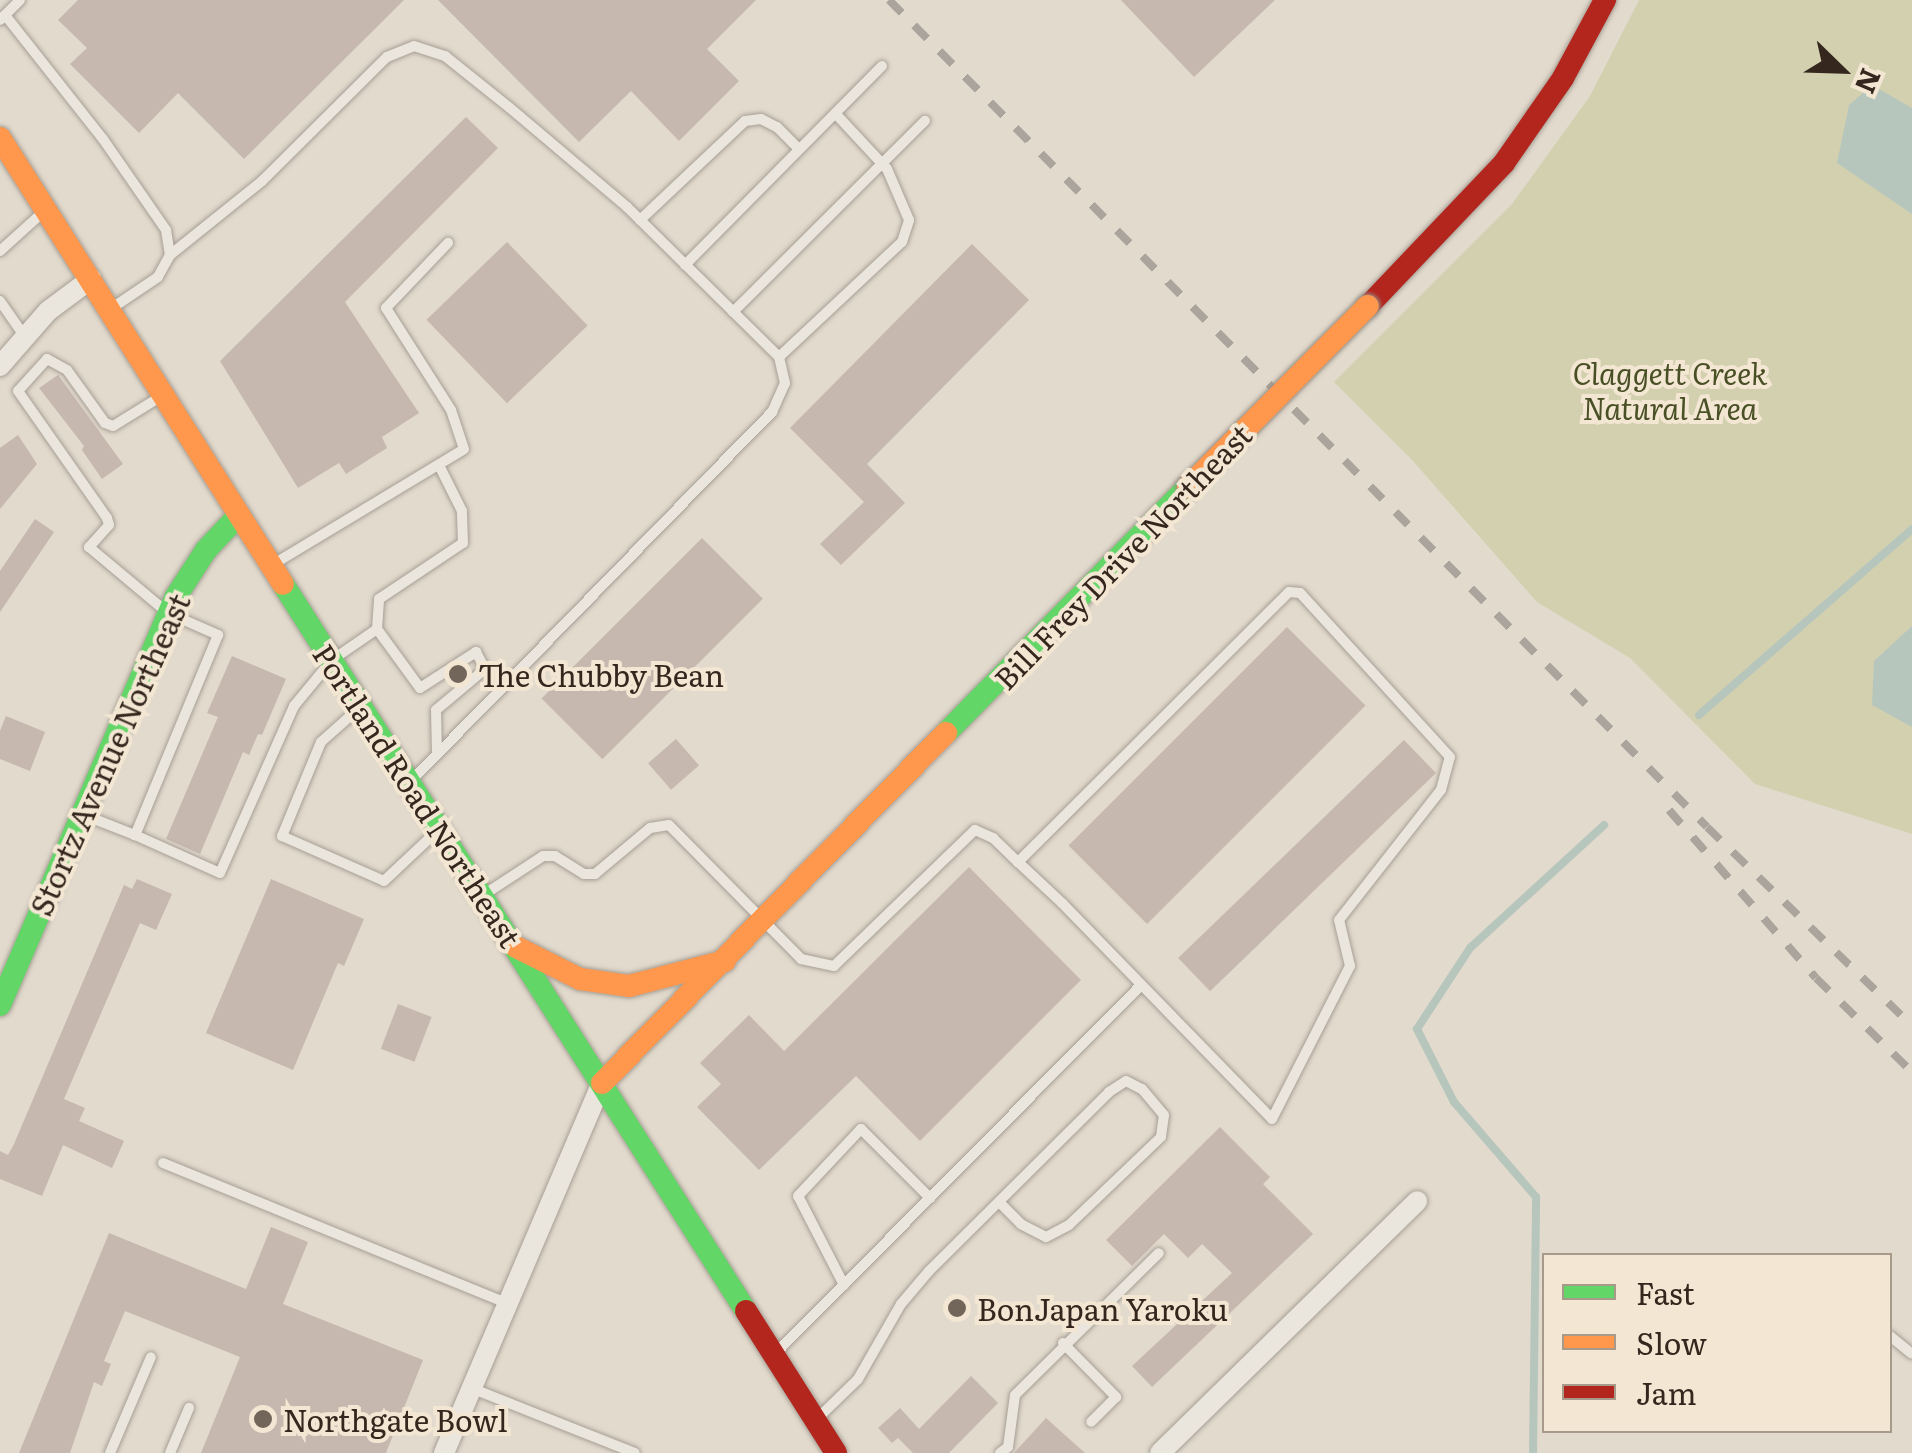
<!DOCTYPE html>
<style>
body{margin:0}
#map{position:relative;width:1912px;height:1453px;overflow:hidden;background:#e2dacd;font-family:Literata,serif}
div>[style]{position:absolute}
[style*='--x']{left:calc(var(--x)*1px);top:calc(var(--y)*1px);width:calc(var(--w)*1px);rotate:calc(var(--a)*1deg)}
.green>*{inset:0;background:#d3d0b0}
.water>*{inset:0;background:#b7c6bc}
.stream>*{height:8px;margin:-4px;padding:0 4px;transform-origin:4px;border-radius:4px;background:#b7c6bc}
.building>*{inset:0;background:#c6b8ae;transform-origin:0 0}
.roads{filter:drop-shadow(0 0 2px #a79f95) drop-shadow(0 0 2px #a79f95)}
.lane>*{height:10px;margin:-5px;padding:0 5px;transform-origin:5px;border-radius:5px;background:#eae5dd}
.street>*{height:20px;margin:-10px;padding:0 10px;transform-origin:10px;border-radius:10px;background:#eae5dd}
.fast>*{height:22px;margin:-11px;padding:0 11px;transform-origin:11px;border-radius:11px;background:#63d668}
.slow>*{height:22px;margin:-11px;padding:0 11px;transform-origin:11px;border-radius:11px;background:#ff974d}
.jam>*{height:22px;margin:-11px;padding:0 11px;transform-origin:11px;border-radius:11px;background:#b3261e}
.rail>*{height:8px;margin-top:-4px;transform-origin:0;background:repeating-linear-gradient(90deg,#aaa49d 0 18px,transparent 0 36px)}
.bridges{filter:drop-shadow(0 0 2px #978f86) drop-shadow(0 0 2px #978f86)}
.slow-bridge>*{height:22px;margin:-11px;padding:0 11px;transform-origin:11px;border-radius:11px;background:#ff974d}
.dots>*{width:28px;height:28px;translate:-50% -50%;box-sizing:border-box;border:5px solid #f3e7d3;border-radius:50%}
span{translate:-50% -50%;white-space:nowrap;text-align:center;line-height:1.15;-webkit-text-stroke:8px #f3e7d3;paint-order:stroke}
.park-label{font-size:30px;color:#4a5026;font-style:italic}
.street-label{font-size:30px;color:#35271e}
.poi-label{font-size:30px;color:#35271e}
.left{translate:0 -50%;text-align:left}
.legend{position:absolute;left:1542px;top:1253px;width:350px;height:180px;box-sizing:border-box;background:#f3e7d3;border:2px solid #a79a8b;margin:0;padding:12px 18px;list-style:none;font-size:30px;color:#35271e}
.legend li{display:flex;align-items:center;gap:20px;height:50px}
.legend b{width:50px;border:2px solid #a79a8b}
.north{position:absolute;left:1792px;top:20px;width:100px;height:100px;-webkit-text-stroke:8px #f3e7d3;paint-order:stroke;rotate:113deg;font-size:28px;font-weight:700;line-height:40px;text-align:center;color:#35271e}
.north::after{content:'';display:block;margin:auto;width:35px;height:45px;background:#35271e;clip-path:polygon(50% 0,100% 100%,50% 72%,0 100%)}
</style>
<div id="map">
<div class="green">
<i style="clip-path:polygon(1639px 0,1912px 0,1912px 834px,1755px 784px,1630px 658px,1537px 602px,1412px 460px,1334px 382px,1512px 204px,1590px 96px)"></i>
</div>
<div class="water">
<i style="clip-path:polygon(1872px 85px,1912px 108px,1912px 214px,1837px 163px,1849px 105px)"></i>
<i style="clip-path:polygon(1912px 626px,1912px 727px,1872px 705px,1874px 661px)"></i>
</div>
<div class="stream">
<i style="--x:1699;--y:715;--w:283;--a:-41.1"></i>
<i style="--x:1533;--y:1453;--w:256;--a:-89.3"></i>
<i style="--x:1536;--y:1197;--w:125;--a:-130.8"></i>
<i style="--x:1454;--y:1102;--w:82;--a:-116.9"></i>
<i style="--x:1417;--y:1029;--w:97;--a:-56.8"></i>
<i style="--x:1470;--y:948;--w:182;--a:-42.5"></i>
</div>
<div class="building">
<i style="clip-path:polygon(78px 0,404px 0,244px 159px,178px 93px,139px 133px,70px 64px,87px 48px,58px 20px)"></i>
<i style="clip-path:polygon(438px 0,756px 0,707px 49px,739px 81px,679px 141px,631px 91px,579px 142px)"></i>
<i style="clip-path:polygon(1121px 0,1275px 0,1194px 77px)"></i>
<i style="clip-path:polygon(466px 117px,498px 148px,345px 302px,419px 413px,382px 437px,387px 448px,346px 474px,339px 463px,298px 488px,220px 361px)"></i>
<i style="left:507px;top:242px;width:116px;height:112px;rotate:46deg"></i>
<i style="clip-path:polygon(972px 244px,1029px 300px,867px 464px,905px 503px,841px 565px,820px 544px,864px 502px,790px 428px)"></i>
<i style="clip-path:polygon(58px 375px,123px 464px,102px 479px,82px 450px,84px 446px,39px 388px)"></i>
<i style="clip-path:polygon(18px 435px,37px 464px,0 509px,0 448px)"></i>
<i style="clip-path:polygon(35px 519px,54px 532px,0 612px,0 571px)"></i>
<i style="left:702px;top:538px;width:86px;height:227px;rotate:45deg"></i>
<i style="left:1287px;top:627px;width:111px;height:309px;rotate:45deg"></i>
<i style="clip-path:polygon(232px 656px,286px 679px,262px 735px,258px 734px,249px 755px,243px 752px,200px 854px,166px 839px,218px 717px,207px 713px)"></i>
<i style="clip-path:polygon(6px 716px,45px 732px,30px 771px,0 759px,0 731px)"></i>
<i style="left:676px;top:739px;width:35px;height:37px;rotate:49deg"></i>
<i style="left:1404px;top:740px;width:46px;height:314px;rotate:46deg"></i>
<i style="clip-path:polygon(969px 867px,1081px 980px,920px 1141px,856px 1076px,759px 1170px,697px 1107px,721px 1084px,700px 1063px,749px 1015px,784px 1051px)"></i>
<i style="clip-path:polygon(137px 879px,172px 894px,156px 930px,140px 923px,64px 1099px,85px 1108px,79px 1121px,124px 1141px,112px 1168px,63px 1145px,42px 1196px,0 1179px,0 1151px,8px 1155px,14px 1144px,124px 885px,132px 889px)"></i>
<i style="clip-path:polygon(271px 879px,364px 919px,344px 966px,338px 963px,293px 1070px,206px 1033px)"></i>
<i style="left:398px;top:1004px;width:36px;height:48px;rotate:21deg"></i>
<i style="clip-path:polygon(1220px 1127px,1270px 1177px,1263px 1184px,1313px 1234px,1152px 1387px,1132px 1366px,1232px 1273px,1202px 1244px,1188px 1258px,1164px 1234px,1132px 1266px,1106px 1240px)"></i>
<i style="clip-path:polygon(271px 1227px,308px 1242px,283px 1304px,423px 1360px,386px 1453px,201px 1453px,240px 1357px,125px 1311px,104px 1361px,111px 1364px,102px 1386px,94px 1382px,70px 1453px,19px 1453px,109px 1233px,246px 1289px)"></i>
<i style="clip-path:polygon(971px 1376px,998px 1403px,949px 1453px,913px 1453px,898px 1438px,892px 1443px,878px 1428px,900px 1408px,919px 1429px)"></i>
<i style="clip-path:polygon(1046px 1418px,1085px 1453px,1014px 1453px)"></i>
</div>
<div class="roads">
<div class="lane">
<i style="--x:5;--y:15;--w:158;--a:51.7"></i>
<i style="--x:103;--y:139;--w:111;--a:55.3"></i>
<i style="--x:166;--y:230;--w:25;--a:81"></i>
<i style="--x:170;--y:255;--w:25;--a:119"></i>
<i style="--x:158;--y:277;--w:55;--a:146"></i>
<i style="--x:0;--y:20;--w:28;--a:-45"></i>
<i style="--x:640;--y:220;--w:144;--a:-43.3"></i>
<i style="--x:745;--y:121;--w:16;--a:-7"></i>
<i style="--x:761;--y:119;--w:18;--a:27"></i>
<i style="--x:777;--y:127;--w:31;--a:45"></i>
<i style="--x:0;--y:251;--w:55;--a:-42.1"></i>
<i style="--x:170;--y:255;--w:118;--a:-38.8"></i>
<i style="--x:262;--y:181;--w:176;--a:-44.8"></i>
<i style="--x:387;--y:57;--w:29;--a:-22"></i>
<i style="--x:414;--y:46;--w:33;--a:18"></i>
<i style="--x:445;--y:56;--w:83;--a:38.7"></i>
<i style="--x:510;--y:108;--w:153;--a:40.2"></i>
<i style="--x:627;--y:207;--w:214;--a:44.6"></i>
<i style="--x:779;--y:357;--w:27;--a:77"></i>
<i style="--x:785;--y:383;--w:32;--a:114"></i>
<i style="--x:772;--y:412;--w:515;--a:134.37"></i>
<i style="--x:685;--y:265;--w:280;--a:-45.3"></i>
<i style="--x:0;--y:301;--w:44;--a:55.2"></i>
<i style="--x:733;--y:312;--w:271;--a:-44.9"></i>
<i style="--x:779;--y:357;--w:168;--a:-43.1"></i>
<i style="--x:902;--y:242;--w:23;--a:-72"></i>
<i style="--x:909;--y:220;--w:56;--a:-113.3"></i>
<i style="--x:887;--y:169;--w:76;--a:-132.9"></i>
<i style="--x:160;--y:397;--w:55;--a:148.3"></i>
<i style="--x:113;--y:426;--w:9;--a:-159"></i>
<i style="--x:105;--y:423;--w:65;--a:-125.6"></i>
<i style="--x:67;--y:370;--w:23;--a:-151"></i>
<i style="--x:47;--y:359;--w:43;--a:132.2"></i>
<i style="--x:18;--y:391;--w:155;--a:55"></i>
<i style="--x:107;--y:518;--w:7;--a:74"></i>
<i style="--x:109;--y:525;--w:30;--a:132"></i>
<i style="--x:89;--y:547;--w:103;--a:39.9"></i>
<i style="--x:168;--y:613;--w:55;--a:23.7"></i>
<i style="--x:218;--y:635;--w:217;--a:112.5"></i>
<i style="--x:135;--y:835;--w:93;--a:24.1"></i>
<i style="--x:220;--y:873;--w:183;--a:-66.1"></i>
<i style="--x:294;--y:706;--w:60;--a:-50.4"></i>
<i style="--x:332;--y:660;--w:55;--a:-34.6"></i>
<i style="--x:377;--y:629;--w:30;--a:-86"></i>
<i style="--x:379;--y:599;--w:101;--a:-33.7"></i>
<i style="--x:463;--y:543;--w:32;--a:-92"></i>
<i style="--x:462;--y:511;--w:51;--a:-116.6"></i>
<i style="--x:277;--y:562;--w:218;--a:-31.1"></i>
<i style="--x:464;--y:449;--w:41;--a:-108.4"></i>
<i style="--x:451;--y:410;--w:121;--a:-122.5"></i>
<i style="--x:386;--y:308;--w:90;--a:-46.4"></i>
<i style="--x:377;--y:629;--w:73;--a:53.9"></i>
<i style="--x:420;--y:688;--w:67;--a:-32.7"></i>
<i style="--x:476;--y:652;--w:19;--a:62"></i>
<i style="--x:485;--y:669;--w:64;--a:140.1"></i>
<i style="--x:436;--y:710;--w:44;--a:88.7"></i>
<i style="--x:357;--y:710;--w:48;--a:138.4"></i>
<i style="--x:321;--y:742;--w:102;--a:112.5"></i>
<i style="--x:282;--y:836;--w:111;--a:23.8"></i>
<i style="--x:384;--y:881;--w:71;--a:-43.3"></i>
<i style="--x:84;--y:815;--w:55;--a:21.4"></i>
<i style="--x:485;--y:894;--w:69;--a:-33.2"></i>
<i style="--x:543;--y:856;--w:12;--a:0"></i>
<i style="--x:555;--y:856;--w:34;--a:32"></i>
<i style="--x:584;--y:874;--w:11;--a:0"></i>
<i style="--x:595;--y:874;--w:72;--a:-39.9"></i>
<i style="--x:650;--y:828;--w:19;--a:-9"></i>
<i style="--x:669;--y:825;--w:188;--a:45.4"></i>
<i style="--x:801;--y:959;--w:34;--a:12"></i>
<i style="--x:834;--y:966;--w:196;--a:-44"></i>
<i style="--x:975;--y:830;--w:20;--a:24"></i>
<i style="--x:993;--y:838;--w:35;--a:44"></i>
<i style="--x:1018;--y:862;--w:60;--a:43"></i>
<i style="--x:1062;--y:903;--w:301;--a:45.8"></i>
<i style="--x:1272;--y:1119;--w:172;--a:-63"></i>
<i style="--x:1350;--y:966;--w:47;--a:-103.4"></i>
<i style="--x:1339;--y:920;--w:165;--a:-51.9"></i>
<i style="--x:1441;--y:790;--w:34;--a:-75"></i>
<i style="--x:1450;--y:757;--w:222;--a:-132.4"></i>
<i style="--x:1300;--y:593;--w:11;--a:-175"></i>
<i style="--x:1289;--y:592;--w:383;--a:135.1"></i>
<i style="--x:163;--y:1163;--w:370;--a:22.2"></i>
<i style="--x:844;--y:1285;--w:100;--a:-117.3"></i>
<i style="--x:798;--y:1196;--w:92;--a:-46.8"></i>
<i style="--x:861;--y:1129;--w:98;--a:45"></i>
<i style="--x:1890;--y:1336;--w:28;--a:39"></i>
<i style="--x:1063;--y:1343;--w:76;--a:45.5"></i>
<i style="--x:1116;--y:1397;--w:35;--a:135"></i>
<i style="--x:776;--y:1353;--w:518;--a:-45.23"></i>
<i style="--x:471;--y:1388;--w:176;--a:21.6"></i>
<i style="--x:820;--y:1416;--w:53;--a:-44.2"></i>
<i style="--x:858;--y:1379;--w:86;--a:-60.2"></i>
<i style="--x:901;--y:1304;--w:43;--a:-49.7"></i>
<i style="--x:929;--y:1271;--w:254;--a:-44.8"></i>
<i style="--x:1109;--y:1092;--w:20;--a:-33"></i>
<i style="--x:1126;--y:1081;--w:18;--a:27"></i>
<i style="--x:1142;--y:1089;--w:34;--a:50"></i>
<i style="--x:1164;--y:1115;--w:22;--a:98"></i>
<i style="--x:1161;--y:1137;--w:127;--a:136.3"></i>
<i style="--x:1069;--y:1225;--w:26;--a:152"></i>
<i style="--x:1046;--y:1237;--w:28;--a:-153"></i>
<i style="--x:1021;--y:1224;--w:31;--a:-135"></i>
<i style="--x:110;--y:1453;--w:104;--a:-66.9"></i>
<i style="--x:170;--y:1453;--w:49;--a:-67.1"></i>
<i style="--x:1000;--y:1453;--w:10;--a:-37"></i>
<i style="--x:1008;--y:1447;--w:52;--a:-82.3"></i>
<i style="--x:1015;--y:1395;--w:202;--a:-44.6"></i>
</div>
<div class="street">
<i style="--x:0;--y:366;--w:73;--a:-48.9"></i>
<i style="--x:48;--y:311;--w:54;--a:-36.7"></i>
<i style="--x:444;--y:1453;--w:402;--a:-66.9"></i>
<i style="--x:1160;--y:1453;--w:360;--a:-44.4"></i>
</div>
<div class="fast">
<i style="--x:283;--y:584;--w:862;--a:57.51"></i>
<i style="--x:946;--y:733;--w:345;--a:-45.5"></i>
<i style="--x:0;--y:1005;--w:443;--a:-66.7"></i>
<i style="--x:175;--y:598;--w:57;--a:-57.1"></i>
<i style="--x:206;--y:550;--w:48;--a:-46.7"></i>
</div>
<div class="slow">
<i style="--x:0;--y:138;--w:528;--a:57.6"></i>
<i style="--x:516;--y:947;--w:72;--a:26.6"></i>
<i style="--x:580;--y:979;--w:49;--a:8.1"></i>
<i style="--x:629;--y:986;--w:99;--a:-14.6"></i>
<i style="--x:602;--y:1083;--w:491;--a:-45.5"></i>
</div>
<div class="jam">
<i style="--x:1368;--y:306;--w:197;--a:-46.4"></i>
<i style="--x:1504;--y:163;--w:103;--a:-55.2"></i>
<i style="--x:1563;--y:78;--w:89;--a:-61.7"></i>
<i style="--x:746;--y:1311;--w:168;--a:57.6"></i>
</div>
</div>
<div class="rail">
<i style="--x:889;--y:0;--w:1163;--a:45.31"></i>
<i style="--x:1707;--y:827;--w:286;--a:44.1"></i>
<i style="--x:1669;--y:810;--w:223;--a:48.8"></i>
<i style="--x:1816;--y:978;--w:134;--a:44.4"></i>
</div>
<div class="bridges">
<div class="slow-bridge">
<i style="--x:1188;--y:487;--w:255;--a:-45.2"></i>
</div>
</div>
<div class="dots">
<i style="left:458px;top:674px;background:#72665b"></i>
<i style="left:957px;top:1308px;background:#72665b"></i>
<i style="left:263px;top:1419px;background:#72665b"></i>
</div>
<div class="park-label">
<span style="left:1670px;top:389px">Claggett Creek<br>Natural Area</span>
</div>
<div class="street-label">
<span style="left:1122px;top:556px;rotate:-46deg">Bill Frey Drive Northeast</span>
<span style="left:109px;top:754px;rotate:-66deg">Stortz Avenue Northeast</span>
<span style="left:418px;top:795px;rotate:57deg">Portland Road Northeast</span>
</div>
<div class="poi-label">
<span class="left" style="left:478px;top:674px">The Chubby Bean</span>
<span class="left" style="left:977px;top:1308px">BonJapan Yaroku</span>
<span class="left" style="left:283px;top:1419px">Northgate Bowl</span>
</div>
<ul class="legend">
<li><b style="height:12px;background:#63d668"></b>Fast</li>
<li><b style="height:12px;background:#ff974d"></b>Slow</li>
<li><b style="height:12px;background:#b3261e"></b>Jam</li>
</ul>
<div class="north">N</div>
</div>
